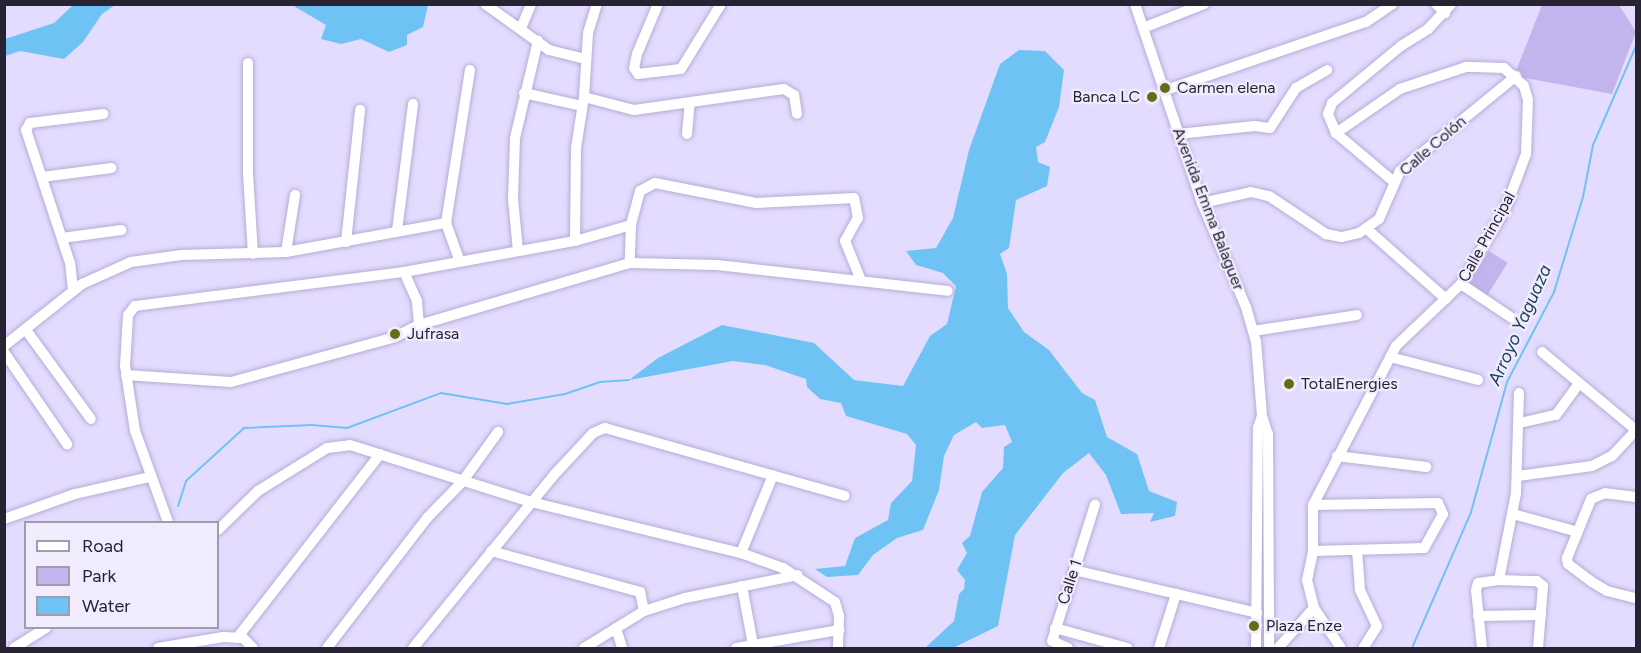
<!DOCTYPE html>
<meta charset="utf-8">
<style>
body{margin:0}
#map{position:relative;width:1641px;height:653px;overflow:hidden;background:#e4dcff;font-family:Figtree,sans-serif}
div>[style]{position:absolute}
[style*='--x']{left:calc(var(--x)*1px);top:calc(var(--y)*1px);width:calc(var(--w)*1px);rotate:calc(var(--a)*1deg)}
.green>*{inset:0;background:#c2b4ec;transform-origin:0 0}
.water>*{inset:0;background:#6fc3f4}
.stream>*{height:2px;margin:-1px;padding:0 1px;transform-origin:1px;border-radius:1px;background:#6fc3f4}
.roads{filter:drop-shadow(0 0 2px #b7acd6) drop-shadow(0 0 2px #b7acd6)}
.minor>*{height:10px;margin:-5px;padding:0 5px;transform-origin:5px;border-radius:5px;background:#fff}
.dots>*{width:16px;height:16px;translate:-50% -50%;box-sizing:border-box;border:3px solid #f0ecfe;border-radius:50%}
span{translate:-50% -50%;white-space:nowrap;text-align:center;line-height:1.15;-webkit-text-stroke:4.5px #f0ecfe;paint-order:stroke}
.poi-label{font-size:16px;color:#272333}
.left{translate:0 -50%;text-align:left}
.right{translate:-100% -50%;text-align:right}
.street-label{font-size:16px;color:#272333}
.water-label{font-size:18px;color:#1c4055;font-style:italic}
.frame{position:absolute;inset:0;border:6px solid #272333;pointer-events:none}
.legend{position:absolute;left:24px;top:521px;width:195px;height:108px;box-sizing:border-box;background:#f0ecfe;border:2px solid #a09cad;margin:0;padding:8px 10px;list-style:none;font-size:18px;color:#272333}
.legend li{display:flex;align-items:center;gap:12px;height:30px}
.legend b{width:30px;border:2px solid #a09cad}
</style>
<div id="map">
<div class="green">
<i style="clip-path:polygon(1542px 5px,1619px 5px,1636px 32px,1612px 94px,1514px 76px)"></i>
<i style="left:1489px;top:251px;width:22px;height:39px;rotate:32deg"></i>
</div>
<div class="water">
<i style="clip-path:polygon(73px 5px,115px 5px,102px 14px,83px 42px,64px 59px,20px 51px,5px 56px,5px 39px,54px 23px)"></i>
<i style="clip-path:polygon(292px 5px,428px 5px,423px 27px,407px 35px,407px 45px,389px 52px,361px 39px,341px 44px,321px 39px,326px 25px)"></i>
<i style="clip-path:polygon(1019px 50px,1045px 51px,1064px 70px,1059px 107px,1045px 142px,1036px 147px,1038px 162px,1050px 167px,1047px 186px,1016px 200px,1009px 248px,1000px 254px,1007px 274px,1008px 308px,1024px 332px,1049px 350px,1082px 393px,1095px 400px,1107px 437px,1137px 454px,1149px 491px,1177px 502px,1175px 516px,1150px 522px,1154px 513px,1121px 514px,1106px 475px,1089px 453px,1063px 473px,1015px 535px,998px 626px,953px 648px,925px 648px,954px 621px,959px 594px,964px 589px,965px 580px,957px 570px,967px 553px,962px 543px,970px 536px,982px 492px,1003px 468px,1004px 447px,1012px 442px,1005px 425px,982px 428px,976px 422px,954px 435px,944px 456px,939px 490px,923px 530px,897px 538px,873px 555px,858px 575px,827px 577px,815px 569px,845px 566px,855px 538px,888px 520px,891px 503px,912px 481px,916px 445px,907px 434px,846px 416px,841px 403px,820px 399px,807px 387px,806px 379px,765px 365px,733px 361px,629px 380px,658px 358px,722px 325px,814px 343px,854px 380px,903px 386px,930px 336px,947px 324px,956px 286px,943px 273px,916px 265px,906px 251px,936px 248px,953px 218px,969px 150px,1000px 64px)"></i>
</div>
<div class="stream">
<i style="--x:178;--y:506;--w:26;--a:-72"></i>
<i style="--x:186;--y:481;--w:79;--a:-42.4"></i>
<i style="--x:244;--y:428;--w:68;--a:-2.5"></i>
<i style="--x:312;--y:425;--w:35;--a:5"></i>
<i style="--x:347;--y:428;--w:100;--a:-20.4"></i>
<i style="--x:441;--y:393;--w:67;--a:9.5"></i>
<i style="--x:507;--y:404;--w:59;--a:-9.8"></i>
<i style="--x:565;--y:394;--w:37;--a:-19"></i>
<i style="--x:600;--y:382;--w:29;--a:-4"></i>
<i style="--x:1412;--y:648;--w:148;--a:-66.5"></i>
<i style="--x:1471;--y:512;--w:135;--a:-74.5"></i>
<i style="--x:1507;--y:382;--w:102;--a:-62.4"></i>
<i style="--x:1554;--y:292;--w:99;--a:-73"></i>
<i style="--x:1583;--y:197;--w:53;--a:-79.1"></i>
<i style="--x:1593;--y:145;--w:108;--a:-66.5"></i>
</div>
<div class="roads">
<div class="minor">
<i style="--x:485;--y:4;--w:79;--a:35.7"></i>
<i style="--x:549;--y:50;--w:37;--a:14"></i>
<i style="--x:658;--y:4;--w:54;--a:112.8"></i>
<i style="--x:637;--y:54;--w:14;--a:102"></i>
<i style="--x:634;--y:68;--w:7;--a:56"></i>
<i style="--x:638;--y:74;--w:43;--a:-6.6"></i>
<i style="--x:681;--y:69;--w:76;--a:-58.4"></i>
<i style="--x:1135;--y:4;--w:210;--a:71.4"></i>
<i style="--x:1202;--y:203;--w:113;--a:67.1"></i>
<i style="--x:1246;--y:307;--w:35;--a:74"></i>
<i style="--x:1256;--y:341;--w:75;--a:85.4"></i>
<i style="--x:1262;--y:416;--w:19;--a:72"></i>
<i style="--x:1268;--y:434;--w:214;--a:89.7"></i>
<i style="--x:1436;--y:4;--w:13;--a:45"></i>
<i style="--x:521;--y:28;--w:26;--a:-67"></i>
<i style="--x:1143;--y:28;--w:66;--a:-21.5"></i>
<i style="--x:248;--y:63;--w:110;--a:90"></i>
<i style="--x:248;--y:173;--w:81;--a:86.5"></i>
<i style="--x:1163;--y:91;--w:214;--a:-18.8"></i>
<i style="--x:1366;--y:22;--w:32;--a:-34"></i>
<i style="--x:524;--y:93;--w:59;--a:12.6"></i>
<i style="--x:584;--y:97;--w:52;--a:14.6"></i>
<i style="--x:634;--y:110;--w:151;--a:-8"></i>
<i style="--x:784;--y:89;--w:12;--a:31"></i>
<i style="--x:794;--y:95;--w:19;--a:81"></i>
<i style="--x:687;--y:134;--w:32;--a:-85"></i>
<i style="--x:1178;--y:134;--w:77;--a:-5.9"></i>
<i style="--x:1255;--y:126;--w:15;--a:8"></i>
<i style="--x:1270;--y:128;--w:48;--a:-57"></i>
<i style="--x:1296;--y:88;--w:36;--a:-30"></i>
<i style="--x:42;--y:177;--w:70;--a:-7.4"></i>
<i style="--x:1394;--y:182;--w:76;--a:-139.8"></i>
<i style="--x:1336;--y:133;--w:21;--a:-113"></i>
<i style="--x:1328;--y:114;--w:12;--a:-70"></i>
<i style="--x:1332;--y:103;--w:89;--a:-39.6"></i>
<i style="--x:1401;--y:46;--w:32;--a:-32"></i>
<i style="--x:1428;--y:29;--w:34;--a:-47"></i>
<i style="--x:1202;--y:203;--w:50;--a:-12.7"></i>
<i style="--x:1251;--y:192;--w:18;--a:13"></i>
<i style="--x:1269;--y:196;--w:69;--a:33.7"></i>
<i style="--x:1326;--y:234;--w:16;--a:11"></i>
<i style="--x:1342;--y:237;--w:17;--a:-13"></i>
<i style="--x:1359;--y:233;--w:24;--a:-35"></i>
<i style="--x:1379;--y:219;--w:52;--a:-66.4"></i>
<i style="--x:1400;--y:171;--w:150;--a:-39.3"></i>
<i style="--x:446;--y:223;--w:155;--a:-81.1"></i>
<i style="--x:1368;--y:230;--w:104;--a:41.5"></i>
<i style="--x:397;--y:231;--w:128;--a:-82.8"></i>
<i style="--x:62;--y:238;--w:60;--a:-7.7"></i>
<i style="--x:575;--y:241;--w:93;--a:-89.4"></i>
<i style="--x:576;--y:148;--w:52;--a:-81.1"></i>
<i style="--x:584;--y:97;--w:64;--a:-86.4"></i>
<i style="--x:588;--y:33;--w:30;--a:-73"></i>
<i style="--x:346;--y:242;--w:133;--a:-83.9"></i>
<i style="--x:518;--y:251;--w:52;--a:-95.5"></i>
<i style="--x:513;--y:199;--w:61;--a:-88.1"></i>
<i style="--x:515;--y:138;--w:100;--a:-76.7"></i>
<i style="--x:286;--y:252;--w:58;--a:-81"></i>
<i style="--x:860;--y:278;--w:40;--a:-112"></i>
<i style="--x:845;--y:241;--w:26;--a:-61"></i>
<i style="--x:858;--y:218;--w:20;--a:-101"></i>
<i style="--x:854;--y:198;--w:98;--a:177.1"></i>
<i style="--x:756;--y:203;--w:103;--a:-168.8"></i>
<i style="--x:655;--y:183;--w:17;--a:152"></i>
<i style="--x:640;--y:191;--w:35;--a:105"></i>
<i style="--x:631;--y:225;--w:38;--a:92"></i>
<i style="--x:630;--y:263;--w:87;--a:1.3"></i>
<i style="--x:717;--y:265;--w:232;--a:6.4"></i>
<i style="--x:1461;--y:284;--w:61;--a:33.7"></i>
<i style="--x:73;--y:290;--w:27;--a:-96"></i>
<i style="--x:70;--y:263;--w:140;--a:-108.3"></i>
<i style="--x:26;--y:130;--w:8;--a:-60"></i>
<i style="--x:30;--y:123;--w:74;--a:-7"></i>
<i style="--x:419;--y:325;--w:220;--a:-16.4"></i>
<i style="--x:26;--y:330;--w:110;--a:53.9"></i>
<i style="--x:1253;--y:331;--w:105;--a:-8.7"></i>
<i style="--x:4;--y:346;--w:100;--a:-38.5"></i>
<i style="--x:82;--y:284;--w:54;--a:-24.2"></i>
<i style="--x:131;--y:262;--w:51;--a:-7.8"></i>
<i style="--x:182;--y:255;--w:104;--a:-1.7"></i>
<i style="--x:286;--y:252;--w:163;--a:-10.3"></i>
<i style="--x:446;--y:223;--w:41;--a:70.3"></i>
<i style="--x:4;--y:352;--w:112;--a:55.6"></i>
<i style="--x:1390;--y:357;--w:91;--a:14.6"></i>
<i style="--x:126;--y:375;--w:105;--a:3.8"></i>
<i style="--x:231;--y:382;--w:170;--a:-15.3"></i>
<i style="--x:395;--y:337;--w:27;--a:-27"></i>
<i style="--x:419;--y:325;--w:24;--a:-95"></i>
<i style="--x:417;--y:301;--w:32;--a:-114"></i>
<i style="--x:1520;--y:423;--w:37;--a:-13"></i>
<i style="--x:1556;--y:415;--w:39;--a:-54"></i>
<i style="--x:1337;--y:456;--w:90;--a:7"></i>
<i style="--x:1518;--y:476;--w:75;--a:-7.7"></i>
<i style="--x:1592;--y:466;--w:22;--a:-27"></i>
<i style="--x:1612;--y:456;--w:35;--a:-47"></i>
<i style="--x:1636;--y:430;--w:122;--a:-140.3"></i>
<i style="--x:1636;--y:497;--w:31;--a:-173"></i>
<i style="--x:1605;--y:493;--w:15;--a:157"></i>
<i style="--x:1591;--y:499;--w:64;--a:112.1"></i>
<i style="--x:1567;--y:558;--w:6;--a:81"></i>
<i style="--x:1568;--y:564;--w:30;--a:37"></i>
<i style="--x:1592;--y:582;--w:17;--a:31"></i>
<i style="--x:1607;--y:591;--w:30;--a:14"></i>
<i style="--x:1313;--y:505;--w:125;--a:-0.9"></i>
<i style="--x:1438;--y:503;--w:12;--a:66"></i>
<i style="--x:1443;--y:514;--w:39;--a:119"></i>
<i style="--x:1424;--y:548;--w:111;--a:178.5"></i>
<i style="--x:1513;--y:514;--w:67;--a:15.5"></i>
<i style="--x:4;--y:519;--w:75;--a:-19.4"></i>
<i style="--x:75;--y:494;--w:76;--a:-12.9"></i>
<i style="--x:168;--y:522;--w:97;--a:-109.9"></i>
<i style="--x:135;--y:431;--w:66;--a:-98.7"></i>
<i style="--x:125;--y:366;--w:51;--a:-86.6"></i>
<i style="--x:128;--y:315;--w:11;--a:-52"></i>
<i style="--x:135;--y:306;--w:271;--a:-7.2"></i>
<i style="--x:404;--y:272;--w:174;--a:-10.3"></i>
<i style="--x:575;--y:241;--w:58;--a:-15.9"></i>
<i style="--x:218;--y:530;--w:56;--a:-44.3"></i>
<i style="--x:258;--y:491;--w:81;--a:-31.9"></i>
<i style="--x:327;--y:448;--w:23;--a:-7"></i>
<i style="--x:350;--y:445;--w:190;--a:17.5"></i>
<i style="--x:531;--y:502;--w:216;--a:13.7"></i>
<i style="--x:741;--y:553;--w:45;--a:19.7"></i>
<i style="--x:783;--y:568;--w:62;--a:33.2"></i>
<i style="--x:835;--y:602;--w:15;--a:74"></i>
<i style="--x:839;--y:616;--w:32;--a:92"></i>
<i style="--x:1357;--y:550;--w:40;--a:85.7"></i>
<i style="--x:1360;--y:590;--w:40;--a:65"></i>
<i style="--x:1377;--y:626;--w:26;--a:122"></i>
<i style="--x:491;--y:551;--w:155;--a:15.4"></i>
<i style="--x:640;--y:592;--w:19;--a:78"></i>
<i style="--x:741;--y:553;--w:84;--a:-67.7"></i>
<i style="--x:1074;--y:570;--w:188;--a:13.2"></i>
<i style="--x:1499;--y:580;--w:89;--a:-78.9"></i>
<i style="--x:1516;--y:493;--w:100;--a:-88.3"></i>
<i style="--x:742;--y:586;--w:60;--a:79.4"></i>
<i style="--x:1314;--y:608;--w:48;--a:56"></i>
<i style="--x:1478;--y:616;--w:63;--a:-0.9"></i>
<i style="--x:616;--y:628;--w:21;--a:73"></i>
<i style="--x:1055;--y:628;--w:75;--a:15.5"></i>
<i style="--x:237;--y:638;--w:233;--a:-52.1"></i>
<i style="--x:14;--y:648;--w:38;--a:-32"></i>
<i style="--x:158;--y:648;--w:66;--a:-9.6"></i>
<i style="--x:223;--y:637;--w:20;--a:3"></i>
<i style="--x:243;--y:638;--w:14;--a:45"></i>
<i style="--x:327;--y:648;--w:164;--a:-52.4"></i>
<i style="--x:427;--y:518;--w:50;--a:-45.8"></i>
<i style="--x:462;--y:482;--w:62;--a:-54.2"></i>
<i style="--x:413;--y:648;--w:223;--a:-50.8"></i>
<i style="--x:554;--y:475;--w:57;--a:-47.1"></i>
<i style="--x:593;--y:433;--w:13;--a:-23"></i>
<i style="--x:605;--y:428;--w:249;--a:15.8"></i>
<i style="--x:584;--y:648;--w:70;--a:-31.7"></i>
<i style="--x:644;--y:611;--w:43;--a:-17.6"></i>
<i style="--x:685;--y:598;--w:115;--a:-11.5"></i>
<i style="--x:736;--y:648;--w:105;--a:-9.9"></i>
<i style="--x:1068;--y:648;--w:17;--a:-156"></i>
<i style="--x:1052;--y:641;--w:143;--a:-72.5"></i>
<i style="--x:1159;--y:648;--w:57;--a:-72.5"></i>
<i style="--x:1256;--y:648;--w:220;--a:-89.5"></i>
<i style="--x:1258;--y:428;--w:13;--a:-72"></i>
<i style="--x:1278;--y:648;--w:54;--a:-48"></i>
<i style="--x:1314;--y:608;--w:29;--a:-104"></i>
<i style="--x:1307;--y:580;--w:30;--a:-78"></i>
<i style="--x:1313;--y:551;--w:46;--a:-90"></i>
<i style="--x:1313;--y:505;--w:179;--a:-62.4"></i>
<i style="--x:1396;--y:346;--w:90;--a:-43.6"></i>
<i style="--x:1461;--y:284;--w:86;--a:-59.3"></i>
<i style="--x:1505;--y:210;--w:60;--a:-69.4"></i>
<i style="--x:1526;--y:154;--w:54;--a:-87.9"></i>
<i style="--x:1528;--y:100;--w:15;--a:-106"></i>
<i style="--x:1524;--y:86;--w:27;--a:-138"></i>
<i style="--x:1504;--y:68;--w:38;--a:-178"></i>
<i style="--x:1466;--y:67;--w:70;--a:161.6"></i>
<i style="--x:1400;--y:89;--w:78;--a:145.5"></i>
<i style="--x:1482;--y:648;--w:58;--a:-95.9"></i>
<i style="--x:1476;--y:590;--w:7;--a:-74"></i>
<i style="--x:1478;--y:583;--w:21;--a:-8"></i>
<i style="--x:1499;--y:580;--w:38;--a:2"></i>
<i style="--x:1537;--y:581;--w:8;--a:40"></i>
<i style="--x:1543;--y:586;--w:62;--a:94.6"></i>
</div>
</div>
<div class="dots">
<i style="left:1165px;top:88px;background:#636d15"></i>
<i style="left:1152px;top:97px;background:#636d15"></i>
<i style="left:395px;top:334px;background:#636d15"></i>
<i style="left:1289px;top:384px;background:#636d15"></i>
<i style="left:1254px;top:626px;background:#636d15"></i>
</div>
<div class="poi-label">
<span class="left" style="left:1177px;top:88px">Carmen elena</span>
<span class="right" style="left:1140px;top:97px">Banca LC</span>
<span class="left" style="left:407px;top:334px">Jufrasa</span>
<span class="left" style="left:1301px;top:384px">TotalEnergies</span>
<span class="left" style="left:1266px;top:626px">Plaza Enze</span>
</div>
<div class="street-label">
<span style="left:1433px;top:146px;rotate:-41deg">Calle Colón</span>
<span style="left:1208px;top:209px;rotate:69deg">Avenida Emma Balaguer</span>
<span style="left:1487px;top:237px;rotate:-61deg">Calle Principal</span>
<span style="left:1070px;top:582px;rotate:-72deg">Calle 1</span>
</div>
<div class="water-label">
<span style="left:1520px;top:325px;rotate:-66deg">Arroyo Yaguaza</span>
</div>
<div class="frame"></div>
<ul class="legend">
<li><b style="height:8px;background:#fff"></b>Road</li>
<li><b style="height:16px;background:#c2b4ec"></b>Park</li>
<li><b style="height:16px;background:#6fc3f4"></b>Water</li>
</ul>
</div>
